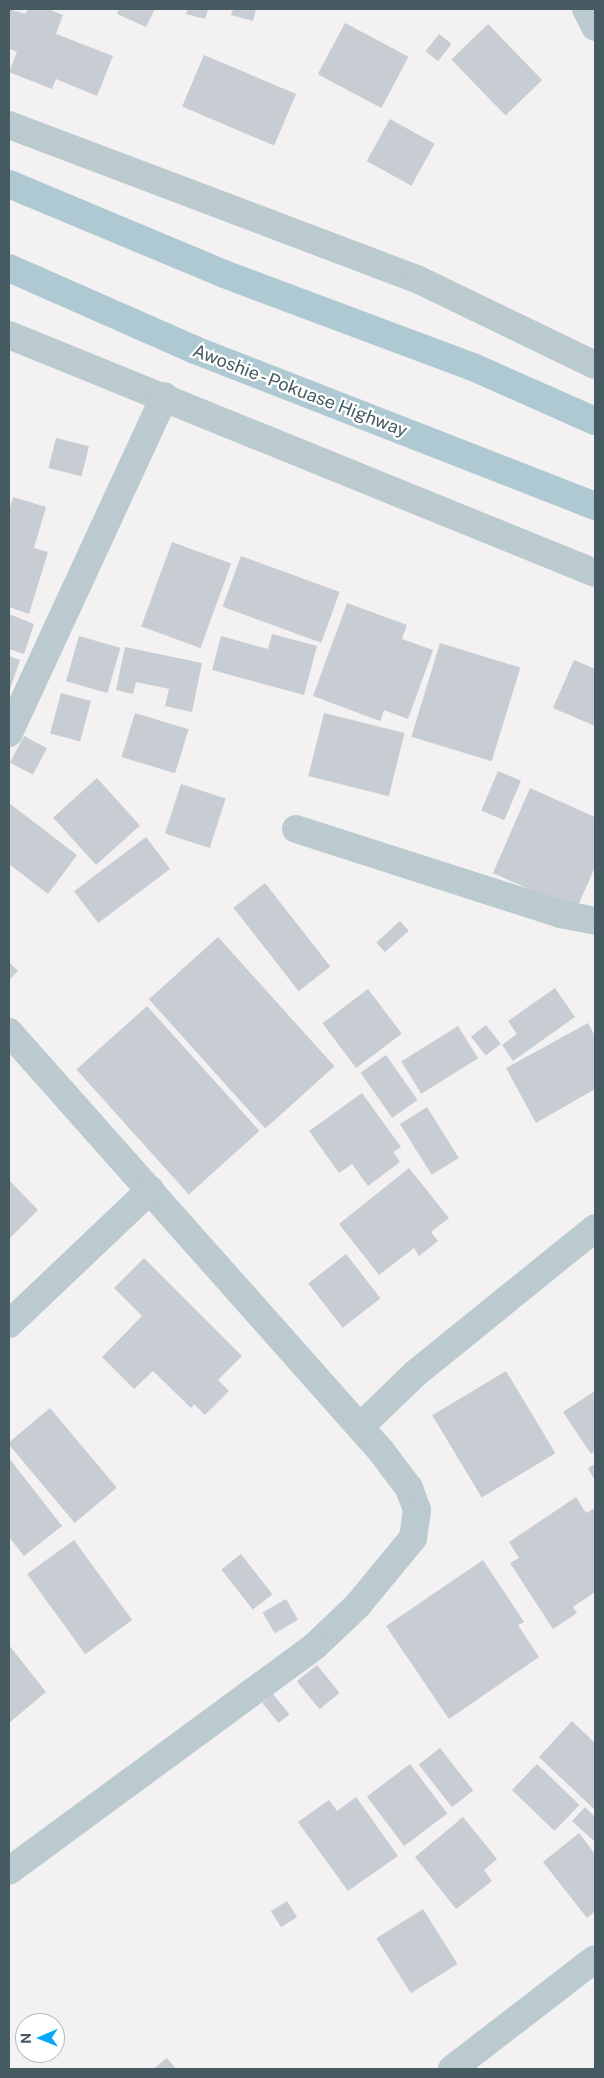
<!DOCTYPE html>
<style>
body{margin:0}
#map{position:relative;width:604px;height:2078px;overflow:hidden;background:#f3f1f1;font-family:"Public Sans",sans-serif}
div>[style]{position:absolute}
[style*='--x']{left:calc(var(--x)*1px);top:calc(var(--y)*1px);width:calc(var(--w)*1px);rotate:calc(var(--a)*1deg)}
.building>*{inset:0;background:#c7cdd2;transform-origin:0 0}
.minor>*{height:28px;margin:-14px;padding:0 14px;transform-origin:14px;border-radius:14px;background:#bacacf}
.major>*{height:28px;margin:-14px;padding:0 14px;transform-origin:14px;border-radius:14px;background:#aec9d2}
span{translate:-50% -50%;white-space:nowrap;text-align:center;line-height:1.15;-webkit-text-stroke:4.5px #fff;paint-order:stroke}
.street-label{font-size:18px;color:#465a61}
.frame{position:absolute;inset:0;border:10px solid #465a61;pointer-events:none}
.north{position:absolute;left:15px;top:2013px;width:50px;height:50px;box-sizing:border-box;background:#fff;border:1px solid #b5bdc0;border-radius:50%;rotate:269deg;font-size:14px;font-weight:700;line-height:20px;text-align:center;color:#465a61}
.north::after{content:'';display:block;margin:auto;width:18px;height:22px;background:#06a8f9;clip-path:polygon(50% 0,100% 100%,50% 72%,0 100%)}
</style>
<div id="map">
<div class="building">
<i style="clip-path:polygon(9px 9px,25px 14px,28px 9px,48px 9px,63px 15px,56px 34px,113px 56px,97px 96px,56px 79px,52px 89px,9px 72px,17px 52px,9px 48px)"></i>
<i style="clip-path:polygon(119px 9px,155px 9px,146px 27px,117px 14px)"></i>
<i style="clip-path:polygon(188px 9px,208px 9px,205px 19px,186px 14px)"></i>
<i style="clip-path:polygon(233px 9px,256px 9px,253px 21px,231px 15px)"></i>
<i style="left:345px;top:23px;width:72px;height:58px;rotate:28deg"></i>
<i style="left:488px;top:24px;width:78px;height:51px;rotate:46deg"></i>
<i style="left:439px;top:34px;width:16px;height:22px;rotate:38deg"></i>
<i style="left:204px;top:55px;width:100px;height:56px;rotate:23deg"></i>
<i style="left:390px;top:119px;width:51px;height:48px;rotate:29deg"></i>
<i style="left:56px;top:438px;width:34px;height:31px;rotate:14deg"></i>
<i style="clip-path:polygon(13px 497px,46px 507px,34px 548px,48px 552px,29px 614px,9px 607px,9px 512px)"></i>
<i style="left:172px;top:542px;width:63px;height:90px;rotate:20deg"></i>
<i style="left:241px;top:556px;width:105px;height:54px;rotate:20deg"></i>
<i style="clip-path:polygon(347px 603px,407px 625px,402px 639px,433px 650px,408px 719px,384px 710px,380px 721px,313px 696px)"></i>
<i style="clip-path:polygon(9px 614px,34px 624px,24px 654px,9px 649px)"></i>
<i style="clip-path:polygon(272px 634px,317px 646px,304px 695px,212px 670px,221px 636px,268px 649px)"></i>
<i style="left:79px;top:636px;width:43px;height:47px;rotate:16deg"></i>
<i style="left:440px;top:643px;width:84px;height:98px;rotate:17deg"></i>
<i style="clip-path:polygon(125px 647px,202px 663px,192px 712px,165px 706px,169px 689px,136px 682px,133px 694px,116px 690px)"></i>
<i style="clip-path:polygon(9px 656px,20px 660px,9px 692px)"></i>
<i style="clip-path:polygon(574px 660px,595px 669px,595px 726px,553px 708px)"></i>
<i style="left:61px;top:693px;width:31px;height:42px;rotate:15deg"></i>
<i style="left:135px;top:713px;width:56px;height:46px;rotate:17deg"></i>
<i style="left:324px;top:713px;width:83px;height:65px;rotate:14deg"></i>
<i style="left:24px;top:736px;width:26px;height:30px;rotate:28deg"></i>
<i style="left:498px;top:771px;width:25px;height:43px;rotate:23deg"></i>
<i style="left:97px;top:778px;width:64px;height:59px;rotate:48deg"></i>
<i style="left:181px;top:784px;width:47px;height:52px;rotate:18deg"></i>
<i style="clip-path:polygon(530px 788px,595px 817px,595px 867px,576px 910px,493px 873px)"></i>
<i style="clip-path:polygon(9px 803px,77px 855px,48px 894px,9px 864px)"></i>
<i style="left:146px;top:837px;width:40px;height:90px;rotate:53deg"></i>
<i style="left:265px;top:883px;width:106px;height:40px;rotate:52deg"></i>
<i style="left:400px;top:921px;width:13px;height:32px;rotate:48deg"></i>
<i style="left:218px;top:937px;width:174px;height:93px;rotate:48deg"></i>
<i style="clip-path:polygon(9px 962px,18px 971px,9px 980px)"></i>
<i style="clip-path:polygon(555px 988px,575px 1017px,513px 1061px,502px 1045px,517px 1034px,508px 1021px)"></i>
<i style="left:368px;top:989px;width:56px;height:57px;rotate:53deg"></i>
<i style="left:147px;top:1006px;width:168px;height:95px;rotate:48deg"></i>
<i style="clip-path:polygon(588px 1023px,595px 1036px,595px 1089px,536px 1123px,506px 1068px)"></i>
<i style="left:486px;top:1025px;width:24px;height:19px;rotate:52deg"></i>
<i style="left:458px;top:1026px;width:38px;height:67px;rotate:58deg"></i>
<i style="left:386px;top:1055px;width:55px;height:31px;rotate:55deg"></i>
<i style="clip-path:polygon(362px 1093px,401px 1147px,393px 1152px,400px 1162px,368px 1186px,352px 1164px,339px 1173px,309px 1131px)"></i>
<i style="left:427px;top:1107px;width:60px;height:32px;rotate:58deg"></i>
<i style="clip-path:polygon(409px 1168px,449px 1218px,431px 1232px,438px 1241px,419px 1256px,414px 1248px,379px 1275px,339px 1224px)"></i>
<i style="clip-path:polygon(9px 1180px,38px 1210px,9px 1239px)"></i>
<i style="left:346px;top:1254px;width:56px;height:48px;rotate:52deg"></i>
<i style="clip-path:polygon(144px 1258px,242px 1356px,218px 1380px,229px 1391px,205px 1415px,194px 1404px,191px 1408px,153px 1371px,134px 1389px,102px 1357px,142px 1316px,114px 1288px)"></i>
<i style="left:506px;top:1371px;width:96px;height:86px;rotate:59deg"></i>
<i style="clip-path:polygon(595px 1391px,595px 1451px,591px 1454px,563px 1412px)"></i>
<i style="left:50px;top:1408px;width:104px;height:55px;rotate:50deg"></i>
<i style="clip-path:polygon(9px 1458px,62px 1526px,24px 1556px,9px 1537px)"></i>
<i style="clip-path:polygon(595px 1464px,595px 1481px,588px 1468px)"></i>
<i style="clip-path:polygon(576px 1497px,586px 1513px,595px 1508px,595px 1592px,573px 1607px,577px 1613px,553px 1629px,510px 1563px,519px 1558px,509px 1542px)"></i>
<i style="left:74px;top:1540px;width:99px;height:58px;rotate:54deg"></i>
<i style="left:241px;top:1554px;width:51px;height:25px;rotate:52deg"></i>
<i style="clip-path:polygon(483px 1560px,524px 1622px,518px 1625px,539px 1657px,449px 1719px,386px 1626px)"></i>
<i style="left:286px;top:1599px;width:24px;height:27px;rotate:60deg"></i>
<i style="clip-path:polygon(9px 1645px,46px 1692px,9px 1723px)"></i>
<i style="left:317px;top:1665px;width:36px;height:26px;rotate:51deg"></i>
<i style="left:273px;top:1694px;width:26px;height:14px;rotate:51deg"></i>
<i style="clip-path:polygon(572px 1721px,595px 1743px,595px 1810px,539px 1757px)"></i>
<i style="left:440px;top:1748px;width:54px;height:27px;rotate:52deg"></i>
<i style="left:410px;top:1764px;width:62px;height:54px;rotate:53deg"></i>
<i style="left:537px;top:1764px;width:59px;height:36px;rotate:44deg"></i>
<i style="clip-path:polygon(356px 1797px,398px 1856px,348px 1891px,298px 1822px,329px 1800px,337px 1811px)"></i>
<i style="clip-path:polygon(585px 1807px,595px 1817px,595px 1842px,572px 1821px)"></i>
<i style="clip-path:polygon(463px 1817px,497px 1859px,484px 1870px,492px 1881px,456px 1909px,415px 1857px)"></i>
<i style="clip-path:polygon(579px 1833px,595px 1854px,595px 1911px,587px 1918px,543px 1862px)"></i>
<i style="left:287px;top:1901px;width:19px;height:19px;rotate:58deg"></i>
<i style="left:423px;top:1909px;width:65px;height:55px;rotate:58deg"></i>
<i style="clip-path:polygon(167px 2058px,176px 2069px,153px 2069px)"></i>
</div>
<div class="minor">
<i style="--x:586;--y:9;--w:20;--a:63"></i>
<i style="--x:9;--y:125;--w:438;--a:20.7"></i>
<i style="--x:419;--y:280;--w:195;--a:25.8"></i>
<i style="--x:9;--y:335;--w:632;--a:22.1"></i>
<i style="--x:9;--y:733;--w:371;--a:-65.2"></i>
<i style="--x:296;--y:829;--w:277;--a:17.8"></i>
<i style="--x:560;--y:914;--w:36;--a:11"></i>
<i style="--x:9;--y:1032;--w:560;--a:48.4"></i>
<i style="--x:381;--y:1451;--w:46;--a:52.9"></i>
<i style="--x:409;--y:1488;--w:23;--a:70"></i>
<i style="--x:417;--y:1510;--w:28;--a:98"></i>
<i style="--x:413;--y:1538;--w:87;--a:129.4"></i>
<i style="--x:358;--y:1605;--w:59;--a:136.4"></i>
<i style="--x:315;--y:1646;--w:380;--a:143.7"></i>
<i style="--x:9;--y:1324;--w:195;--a:-43.5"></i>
<i style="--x:360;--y:1427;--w:78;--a:-44"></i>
<i style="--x:416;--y:1373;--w:230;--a:-39"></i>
<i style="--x:452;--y:2069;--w:180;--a:-37.6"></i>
</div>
<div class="major">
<i style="--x:9;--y:184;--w:233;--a:22.7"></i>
<i style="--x:224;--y:274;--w:266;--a:20.5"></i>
<i style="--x:473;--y:367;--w:133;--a:23.9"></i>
<i style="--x:9;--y:268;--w:203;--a:23.8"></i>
<i style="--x:195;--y:350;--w:429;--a:21.3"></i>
</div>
<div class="street-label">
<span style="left:300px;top:391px;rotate:21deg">Awoshie - Pokuase Highway</span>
</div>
<div class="frame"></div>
<div class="north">N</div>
</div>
